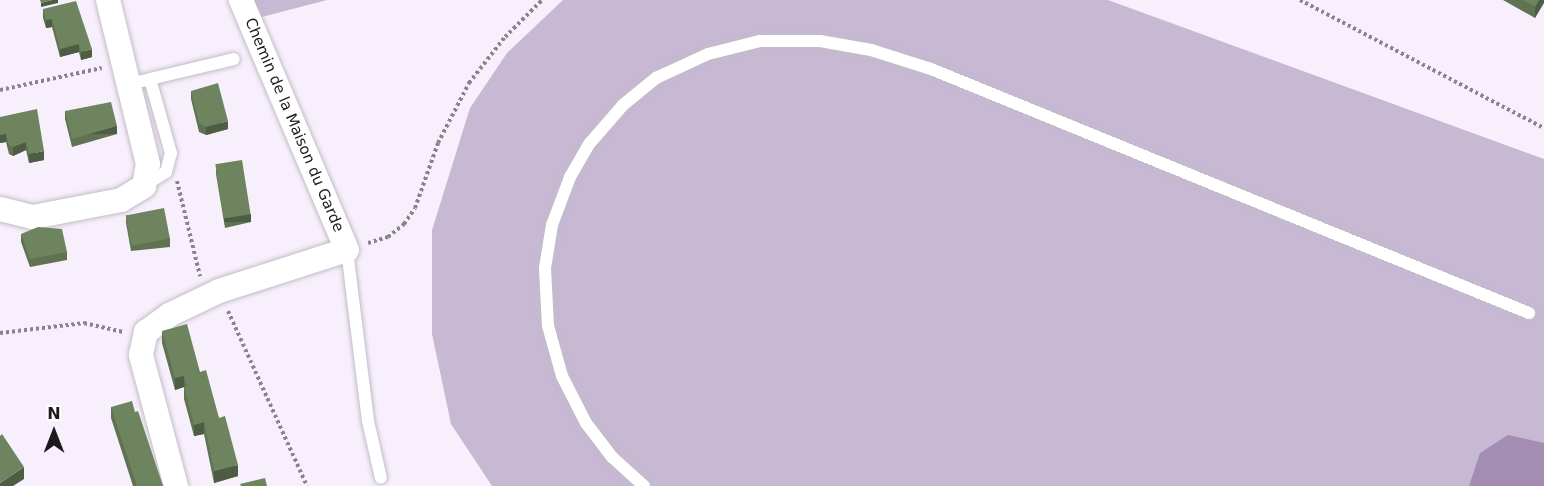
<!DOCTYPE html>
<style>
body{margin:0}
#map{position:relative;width:1544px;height:486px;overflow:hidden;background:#f7f0fc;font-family:"DejaVu Sans",sans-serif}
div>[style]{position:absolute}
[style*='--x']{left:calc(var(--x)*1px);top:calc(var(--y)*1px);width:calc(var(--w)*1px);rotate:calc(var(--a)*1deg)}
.green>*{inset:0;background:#c7b8d3}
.water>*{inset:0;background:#a38db3}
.path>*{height:4px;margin-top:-2px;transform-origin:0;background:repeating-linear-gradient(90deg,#89848c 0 3px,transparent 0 6px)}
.roads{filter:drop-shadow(0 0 2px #c3bcc8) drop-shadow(0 0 2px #c3bcc8)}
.service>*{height:12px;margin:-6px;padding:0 6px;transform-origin:6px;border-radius:6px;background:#fff}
.minor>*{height:24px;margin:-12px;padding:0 12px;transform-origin:12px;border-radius:12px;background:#fff}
.wall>*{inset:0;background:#5f7251}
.shaded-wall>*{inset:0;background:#4d5c42;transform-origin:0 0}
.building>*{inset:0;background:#6e845e;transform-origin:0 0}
span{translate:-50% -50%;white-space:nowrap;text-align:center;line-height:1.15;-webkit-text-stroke:6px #fff;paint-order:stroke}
.street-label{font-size:15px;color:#1d1a1e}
.north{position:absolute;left:24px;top:402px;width:60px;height:60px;-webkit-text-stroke:4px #fff;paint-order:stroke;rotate:0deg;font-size:16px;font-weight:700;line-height:24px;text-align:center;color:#1d1a1e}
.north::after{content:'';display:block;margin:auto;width:21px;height:27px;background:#1d1a1e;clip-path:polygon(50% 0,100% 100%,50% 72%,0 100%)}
</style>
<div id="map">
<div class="green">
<i style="clip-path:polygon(245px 0,327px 0,250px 20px)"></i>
<i style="clip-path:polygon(563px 0,1108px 0,1544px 159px,1544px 486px,492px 486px,451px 424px,432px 334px,432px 230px,470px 108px,507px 53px)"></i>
</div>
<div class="water">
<i style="clip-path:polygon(1508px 435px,1544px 443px,1544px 486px,1469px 486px,1480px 453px)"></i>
</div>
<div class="path">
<i style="--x:1300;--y:0;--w:276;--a:27.7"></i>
<i style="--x:0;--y:90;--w:104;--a:-12.2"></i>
<i style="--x:177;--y:181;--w:98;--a:76.4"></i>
<i style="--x:368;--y:243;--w:21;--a:-17"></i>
<i style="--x:388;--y:237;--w:21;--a:-39"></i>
<i style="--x:404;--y:224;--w:19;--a:-55"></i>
<i style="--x:415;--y:208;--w:69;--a:-70.5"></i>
<i style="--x:438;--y:143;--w:68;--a:-62.7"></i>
<i style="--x:469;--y:83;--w:58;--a:-52"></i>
<i style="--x:505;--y:37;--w:52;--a:-45"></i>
<i style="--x:228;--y:311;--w:192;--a:65.7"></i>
<i style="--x:0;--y:333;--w:85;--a:-6.8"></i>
<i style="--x:84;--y:323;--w:40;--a:13"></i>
</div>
<div class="roads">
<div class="service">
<i style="--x:150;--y:79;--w:86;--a:-13.4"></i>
<i style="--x:129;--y:84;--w:22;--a:-13"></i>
<i style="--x:150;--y:79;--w:77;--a:74.2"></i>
<i style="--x:171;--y:153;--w:20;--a:105"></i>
<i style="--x:166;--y:172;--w:26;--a:148"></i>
<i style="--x:347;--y:250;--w:172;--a:83"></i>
<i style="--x:368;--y:421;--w:58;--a:77.2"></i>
<i style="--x:644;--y:486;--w:43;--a:-137.8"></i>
<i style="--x:612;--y:457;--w:43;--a:-127.4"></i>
<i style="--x:586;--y:423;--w:53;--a:-117.1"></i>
<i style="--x:562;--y:376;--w:52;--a:-105.6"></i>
<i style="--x:548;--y:326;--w:58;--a:-93"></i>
<i style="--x:545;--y:268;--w:44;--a:-80.8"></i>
<i style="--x:552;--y:225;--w:51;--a:-69.4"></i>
<i style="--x:570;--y:177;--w:39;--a:-60"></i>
<i style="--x:590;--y:143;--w:50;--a:-49"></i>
<i style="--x:623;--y:105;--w:43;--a:-39.3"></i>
<i style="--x:656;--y:78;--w:57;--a:-24.8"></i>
<i style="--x:708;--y:54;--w:54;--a:-14"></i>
<i style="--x:760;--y:41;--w:60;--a:0"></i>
<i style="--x:820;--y:41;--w:52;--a:10"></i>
<i style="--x:871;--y:50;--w:63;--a:17.6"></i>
<i style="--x:931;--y:69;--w:646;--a:22.2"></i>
</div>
<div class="minor">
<i style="--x:0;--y:209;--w:34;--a:14"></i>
<i style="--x:33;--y:217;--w:90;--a:-10.9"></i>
<i style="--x:121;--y:200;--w:27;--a:-31"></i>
<i style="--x:144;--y:186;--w:22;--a:-80"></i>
<i style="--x:148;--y:164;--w:169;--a:-103.7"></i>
<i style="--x:176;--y:486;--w:136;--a:-105"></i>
<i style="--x:141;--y:355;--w:24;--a:-78"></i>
<i style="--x:146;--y:332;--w:29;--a:-36"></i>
<i style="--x:169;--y:315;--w:55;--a:-25.6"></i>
<i style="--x:219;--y:291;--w:134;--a:-17.8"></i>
<i style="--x:347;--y:250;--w:272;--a:-113"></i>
</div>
</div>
<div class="wall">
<i style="clip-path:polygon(1503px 0,1544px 0,1535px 18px)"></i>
<i style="clip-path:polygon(43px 9px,92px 57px,81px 60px,79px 52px,60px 57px,52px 27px,46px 28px,43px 18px)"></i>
<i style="clip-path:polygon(191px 91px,228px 129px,206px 135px,199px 132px,191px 99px)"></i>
<i style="clip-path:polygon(65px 111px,117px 134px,72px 147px,65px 119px)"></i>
<i style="clip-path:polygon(0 117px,44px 160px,29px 163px,26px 150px,13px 156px,9px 154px,6px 142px,0 143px)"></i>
<i style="clip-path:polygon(216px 166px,251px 222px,225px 228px,216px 174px)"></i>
<i style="clip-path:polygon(126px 215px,170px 238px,170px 247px,131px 251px,126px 223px)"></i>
<i style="clip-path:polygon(21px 234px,67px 252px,67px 260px,30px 267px,21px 242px)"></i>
<i style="clip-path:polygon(162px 331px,200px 372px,219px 418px,238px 476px,214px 483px,204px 434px,194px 436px,184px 399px,184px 387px,175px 390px,162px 343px)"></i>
<i style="clip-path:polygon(111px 407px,135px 412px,163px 486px,133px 486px,111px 418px)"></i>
</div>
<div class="shaded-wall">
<i style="clip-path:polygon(52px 0,58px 0,58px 3px,41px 7px,41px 3px)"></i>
<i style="clip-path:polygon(1539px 0,1544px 0,1544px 3px,1535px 18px,1535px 7px)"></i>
<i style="clip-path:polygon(52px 19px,52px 27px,46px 28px,46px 20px)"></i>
<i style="clip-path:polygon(79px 44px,79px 52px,60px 57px,60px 49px)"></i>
<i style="clip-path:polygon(92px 49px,92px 57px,81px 60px,81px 52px)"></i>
<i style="clip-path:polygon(228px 121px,228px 129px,206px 135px,206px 127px)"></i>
<i style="left:117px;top:126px;width:8px;height:47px;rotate:90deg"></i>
<i style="clip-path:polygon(6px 134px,6px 142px,0 143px,0 135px)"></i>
<i style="clip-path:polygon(26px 142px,26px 150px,13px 156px,13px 147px)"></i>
<i style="clip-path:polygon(44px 151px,44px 160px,29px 163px,29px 154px)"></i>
<i style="left:251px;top:214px;width:8px;height:27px;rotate:90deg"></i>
<i style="clip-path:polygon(184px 376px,184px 387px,175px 390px,175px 378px)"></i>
<i style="clip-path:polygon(204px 422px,204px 434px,194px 436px,194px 425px)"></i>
<i style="clip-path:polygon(238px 465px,238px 476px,214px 483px,214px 471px)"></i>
<i style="clip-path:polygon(24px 467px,24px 479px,13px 486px,0 486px,0 483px)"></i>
</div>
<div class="building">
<i style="clip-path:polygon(40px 0,52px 0,41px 3px)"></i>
<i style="clip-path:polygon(1523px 0,1539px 0,1535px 7px)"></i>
<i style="clip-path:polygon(76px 1px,92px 49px,81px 52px,79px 44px,60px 49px,52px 19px,46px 20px,43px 9px)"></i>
<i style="clip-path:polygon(218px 83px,228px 121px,206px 127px,199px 123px,191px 91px)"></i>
<i style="clip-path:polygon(111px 102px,117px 126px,72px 139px,65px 111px)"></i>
<i style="clip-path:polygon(37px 109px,44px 151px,29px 154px,26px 142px,13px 147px,9px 145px,6px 134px,0 135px,0 117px)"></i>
<i style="left:242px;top:160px;width:55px;height:27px;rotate:81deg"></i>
<i style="left:164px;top:208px;width:31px;height:39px;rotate:79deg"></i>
<i style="clip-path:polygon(38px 227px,62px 229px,67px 252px,30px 259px,21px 234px)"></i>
<i style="clip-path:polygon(187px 324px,200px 372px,206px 370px,219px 418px,225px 416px,238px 465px,214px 471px,204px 422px,194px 425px,184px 387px,187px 387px,184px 376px,175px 378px,162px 331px)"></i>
<i style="clip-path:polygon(132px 401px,135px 412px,138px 411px,163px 486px,137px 486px,111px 407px)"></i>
<i style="clip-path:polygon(2px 434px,24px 467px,0 483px,0 436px)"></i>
<i style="clip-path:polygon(265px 478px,267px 486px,241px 486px,240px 484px)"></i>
</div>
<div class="street-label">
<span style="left:294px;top:125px;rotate:67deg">Chemin de la Maison du Garde</span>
</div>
<div class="north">N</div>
</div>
